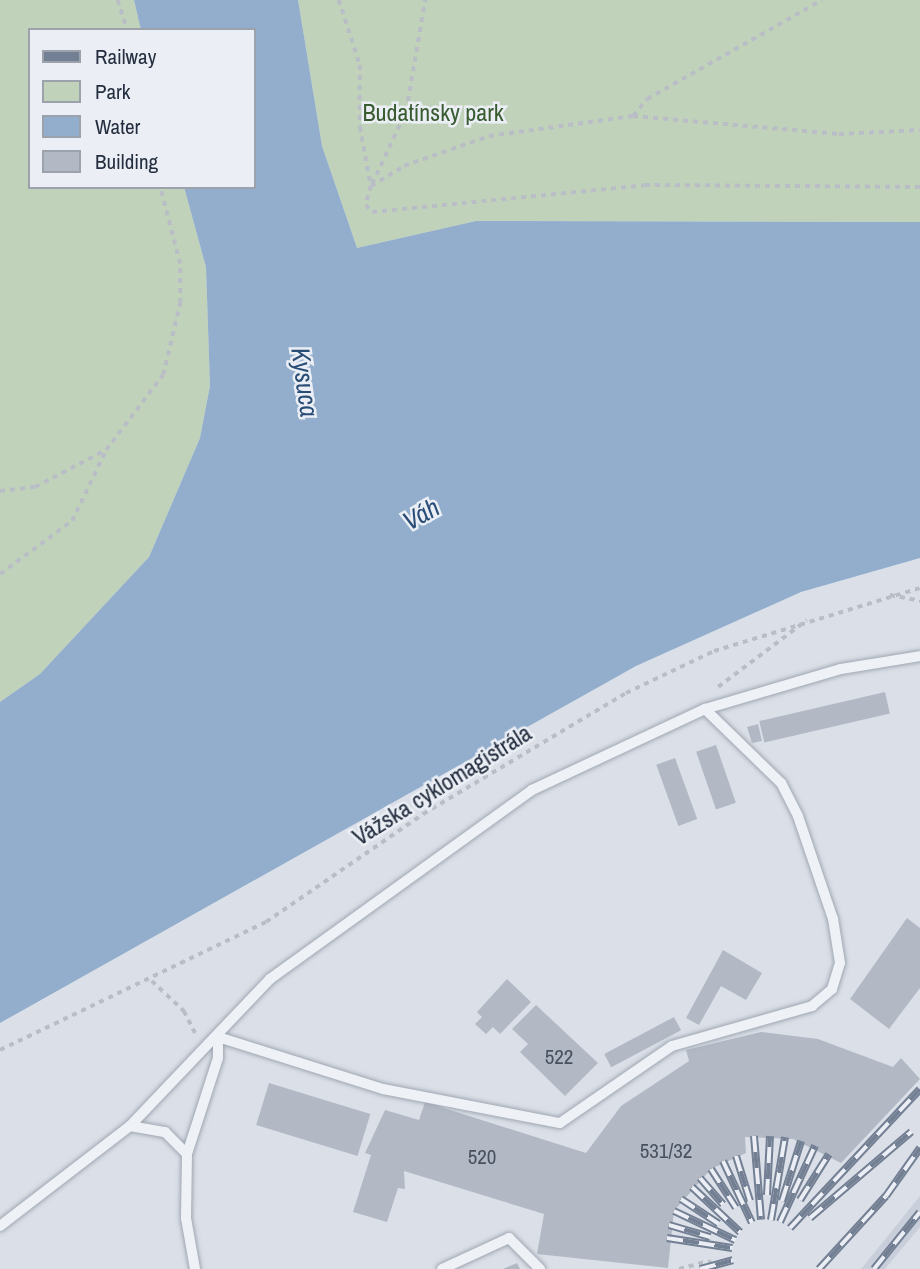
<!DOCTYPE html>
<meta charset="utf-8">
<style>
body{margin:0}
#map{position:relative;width:920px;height:1269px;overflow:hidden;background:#dbe0e8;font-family:"Archivo Narrow",sans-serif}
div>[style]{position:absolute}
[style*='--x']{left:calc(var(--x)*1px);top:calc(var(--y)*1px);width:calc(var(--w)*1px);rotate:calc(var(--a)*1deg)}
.built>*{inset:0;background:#c9cfda}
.green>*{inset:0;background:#c1d2bb}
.water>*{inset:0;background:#92aecc}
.building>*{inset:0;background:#b2b9c5;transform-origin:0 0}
.path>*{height:3.5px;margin-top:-1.75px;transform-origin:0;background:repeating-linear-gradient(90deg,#b9bec6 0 5px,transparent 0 10px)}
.roads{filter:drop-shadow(0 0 2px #a0a7b2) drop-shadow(0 0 2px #a0a7b2)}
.service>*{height:10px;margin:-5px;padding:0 5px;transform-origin:5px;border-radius:5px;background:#eef1f6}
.rail>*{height:8px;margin-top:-4px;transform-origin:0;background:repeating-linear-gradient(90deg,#ebeff5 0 16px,#737f93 0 32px);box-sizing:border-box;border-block:2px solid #737f93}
span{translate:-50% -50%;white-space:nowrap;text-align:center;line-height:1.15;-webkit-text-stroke:5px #ebeff5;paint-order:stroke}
.number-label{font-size:21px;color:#485160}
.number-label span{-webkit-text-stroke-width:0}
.park-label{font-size:24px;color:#385c30}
.street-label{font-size:24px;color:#242e3f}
.water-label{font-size:26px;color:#2a4d77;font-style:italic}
.legend{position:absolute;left:28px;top:28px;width:228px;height:161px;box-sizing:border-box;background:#ebeff5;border:2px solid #9ba2ac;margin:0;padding:9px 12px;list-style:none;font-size:21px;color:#242e3f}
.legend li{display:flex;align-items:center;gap:14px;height:35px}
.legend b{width:35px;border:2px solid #9ba2ac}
</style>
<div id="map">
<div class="built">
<i style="clip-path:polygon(920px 1196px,920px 1227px,885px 1269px,861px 1269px)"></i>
</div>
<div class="green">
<i style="clip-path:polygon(0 0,134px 0,141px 30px,30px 30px,30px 187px,184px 187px,206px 267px,210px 386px,200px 438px,149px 557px,40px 674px,0 702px)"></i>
<i style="clip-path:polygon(298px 0,920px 0,920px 222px,476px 221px,357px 248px,322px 146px)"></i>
</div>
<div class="water">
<i style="clip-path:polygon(134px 0,298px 0,322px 146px,357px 248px,476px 221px,920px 222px,920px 558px,801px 592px,636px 666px,0 1023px,0 702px,40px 674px,149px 557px,200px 438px,210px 386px,206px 267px,184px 187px,254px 187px,254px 30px,141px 30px)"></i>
</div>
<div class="building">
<i style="left:885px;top:692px;width:22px;height:129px;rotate:77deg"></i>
<i style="clip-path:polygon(758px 724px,762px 741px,752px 743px,747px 727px)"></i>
<i style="left:716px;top:745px;width:61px;height:21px;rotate:71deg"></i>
<i style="left:675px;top:758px;width:65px;height:20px;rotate:70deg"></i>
<i style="clip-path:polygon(907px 918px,920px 928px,920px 988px,889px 1029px,850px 999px)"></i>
<i style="clip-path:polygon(723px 950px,762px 973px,746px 1000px,721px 986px,699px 1025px,686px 1018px)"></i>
<i style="clip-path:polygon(507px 979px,531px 1002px,500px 1034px,493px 1027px,486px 1034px,475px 1024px,482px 1017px,477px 1012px)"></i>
<i style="clip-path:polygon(536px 1005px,598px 1063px,565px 1096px,520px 1052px,528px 1044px,512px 1029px)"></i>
<i style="left:674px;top:1017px;width:15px;height:79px;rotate:62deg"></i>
<i style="clip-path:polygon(761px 1032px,818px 1039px,893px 1067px,901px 1058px,920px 1079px,841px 1163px,793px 1139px,745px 1137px,746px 1153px,711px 1169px,674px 1211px,668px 1268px,537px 1254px,544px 1214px,404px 1171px,405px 1189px,398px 1188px,387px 1222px,353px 1212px,371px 1155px,365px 1153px,385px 1110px,419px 1120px,425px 1102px,586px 1153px,621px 1106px,689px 1061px,686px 1050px)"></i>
<i style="left:269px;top:1083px;width:106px;height:44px;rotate:17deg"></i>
<i style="clip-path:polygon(517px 1263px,520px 1269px,503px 1269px)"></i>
</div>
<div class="path">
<i style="--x:118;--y:0;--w:31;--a:73"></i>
<i style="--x:339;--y:0;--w:68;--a:72.1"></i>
<i style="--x:360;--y:65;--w:62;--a:90"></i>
<i style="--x:360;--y:127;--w:60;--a:79.4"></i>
<i style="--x:371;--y:186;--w:20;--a:105"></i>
<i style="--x:366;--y:205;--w:9;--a:49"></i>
<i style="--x:372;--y:212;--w:274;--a:-5.6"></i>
<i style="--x:645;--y:185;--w:275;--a:0.4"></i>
<i style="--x:633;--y:116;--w:22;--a:-51"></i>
<i style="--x:647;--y:99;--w:201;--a:-29.5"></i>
<i style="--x:372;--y:184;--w:81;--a:-65"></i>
<i style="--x:406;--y:111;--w:113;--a:-80.3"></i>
<i style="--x:371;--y:186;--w:39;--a:-31"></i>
<i style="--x:404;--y:166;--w:90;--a:-19.4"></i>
<i style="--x:489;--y:136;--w:145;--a:-7.9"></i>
<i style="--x:633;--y:116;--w:207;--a:5"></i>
<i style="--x:839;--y:134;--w:81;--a:-2.8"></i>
<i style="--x:0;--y:491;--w:35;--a:-7"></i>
<i style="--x:35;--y:487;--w:78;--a:-27.6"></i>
<i style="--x:0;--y:574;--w:89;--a:-36.4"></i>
<i style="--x:72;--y:521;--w:79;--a:-64.4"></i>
<i style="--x:106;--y:450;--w:94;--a:-52.8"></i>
<i style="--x:163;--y:375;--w:74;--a:-76.7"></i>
<i style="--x:180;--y:303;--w:39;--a:-90"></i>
<i style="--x:180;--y:264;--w:80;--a:-104.6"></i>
<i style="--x:890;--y:595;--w:31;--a:11"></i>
<i style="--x:718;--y:687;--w:111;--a:-37"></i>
<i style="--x:152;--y:981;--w:44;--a:43.2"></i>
<i style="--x:184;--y:1011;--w:27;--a:63"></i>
<i style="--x:0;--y:1050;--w:295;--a:-25.7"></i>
<i style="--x:266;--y:922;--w:191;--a:-34.5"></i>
<i style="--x:423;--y:814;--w:236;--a:-30.8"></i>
<i style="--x:626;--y:693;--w:98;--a:-25.5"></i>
<i style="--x:714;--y:651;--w:215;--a:-17"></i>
<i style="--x:679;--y:1269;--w:31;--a:-15"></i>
<i style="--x:709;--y:1261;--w:11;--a:45"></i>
</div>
<div class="roads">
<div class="service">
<i style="--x:130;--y:1126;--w:36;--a:10"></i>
<i style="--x:165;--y:1132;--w:31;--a:45"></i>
<i style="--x:0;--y:1226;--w:164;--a:-37.6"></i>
<i style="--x:130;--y:1126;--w:203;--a:-46.4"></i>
<i style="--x:270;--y:979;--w:323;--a:-35.8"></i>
<i style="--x:532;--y:790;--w:191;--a:-25.1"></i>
<i style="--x:705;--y:709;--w:142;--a:-16.4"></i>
<i style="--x:841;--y:669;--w:80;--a:-9.3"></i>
<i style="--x:195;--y:1269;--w:52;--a:-100"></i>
<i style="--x:186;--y:1218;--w:64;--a:-89.1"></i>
<i style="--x:187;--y:1154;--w:101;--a:-72.1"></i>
<i style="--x:218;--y:1058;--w:21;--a:-90"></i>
<i style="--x:218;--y:1037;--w:173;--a:17.5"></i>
<i style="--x:383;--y:1089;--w:180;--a:10.9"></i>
<i style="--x:560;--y:1123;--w:136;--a:-34.5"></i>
<i style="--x:672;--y:1046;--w:146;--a:-15.9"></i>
<i style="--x:812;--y:1006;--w:26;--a:-40"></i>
<i style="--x:832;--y:989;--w:27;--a:-73"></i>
<i style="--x:840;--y:963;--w:45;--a:-99"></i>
<i style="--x:833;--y:919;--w:109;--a:-108.8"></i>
<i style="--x:798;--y:816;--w:37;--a:-117"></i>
<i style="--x:781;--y:783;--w:106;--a:-135.8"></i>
<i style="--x:442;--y:1269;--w:74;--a:-24.8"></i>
<i style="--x:509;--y:1238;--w:44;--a:45"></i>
</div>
</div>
<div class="rail">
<i style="--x:754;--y:1136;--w:84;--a:85.2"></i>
<i style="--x:736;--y:1156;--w:47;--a:72.7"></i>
<i style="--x:723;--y:1161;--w:68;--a:64.9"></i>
<i style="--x:711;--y:1169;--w:46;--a:57.3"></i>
<i style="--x:700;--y:1178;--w:35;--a:49"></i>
<i style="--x:692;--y:1187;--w:66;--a:43.2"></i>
<i style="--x:767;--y:1195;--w:59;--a:-87.1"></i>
<i style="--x:681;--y:1199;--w:45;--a:33.3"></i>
<i style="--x:800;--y:1200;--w:54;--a:-57.8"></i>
<i style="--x:782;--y:1201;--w:63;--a:-72.4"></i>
<i style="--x:674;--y:1211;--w:68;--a:25.4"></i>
<i style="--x:810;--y:1218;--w:133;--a:-40.4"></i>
<i style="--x:771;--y:1220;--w:84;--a:-80.4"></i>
<i style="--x:780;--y:1222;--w:84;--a:-65.3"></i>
<i style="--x:669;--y:1225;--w:43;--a:16.3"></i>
<i style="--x:790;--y:1228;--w:190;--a:-46.9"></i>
<i style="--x:667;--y:1238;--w:66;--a:8.7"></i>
<i style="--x:700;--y:1269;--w:34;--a:-15"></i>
<i style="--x:819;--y:1269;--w:99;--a:-47.5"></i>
<i style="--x:886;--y:1196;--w:59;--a:-54.7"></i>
<i style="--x:874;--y:1269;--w:73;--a:-51.1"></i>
</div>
<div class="number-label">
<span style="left:559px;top:1057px">522</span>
<span style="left:666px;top:1151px">531/32</span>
<span style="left:482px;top:1157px">520</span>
</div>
<div class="park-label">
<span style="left:433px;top:113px">Budatínsky park</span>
</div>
<div class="street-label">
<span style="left:442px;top:785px;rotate:-32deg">Vážska cyklomagistrála</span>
</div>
<div class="water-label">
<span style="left:305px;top:382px;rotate:82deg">Kysuca</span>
<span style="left:421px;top:514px;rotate:-29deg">Váh</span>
</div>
<ul class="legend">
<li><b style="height:9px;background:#737f93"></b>Railway</li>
<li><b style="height:19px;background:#c1d2bb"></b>Park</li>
<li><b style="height:19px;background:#92aecc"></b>Water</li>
<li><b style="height:19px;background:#b2b9c5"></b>Building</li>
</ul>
</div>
